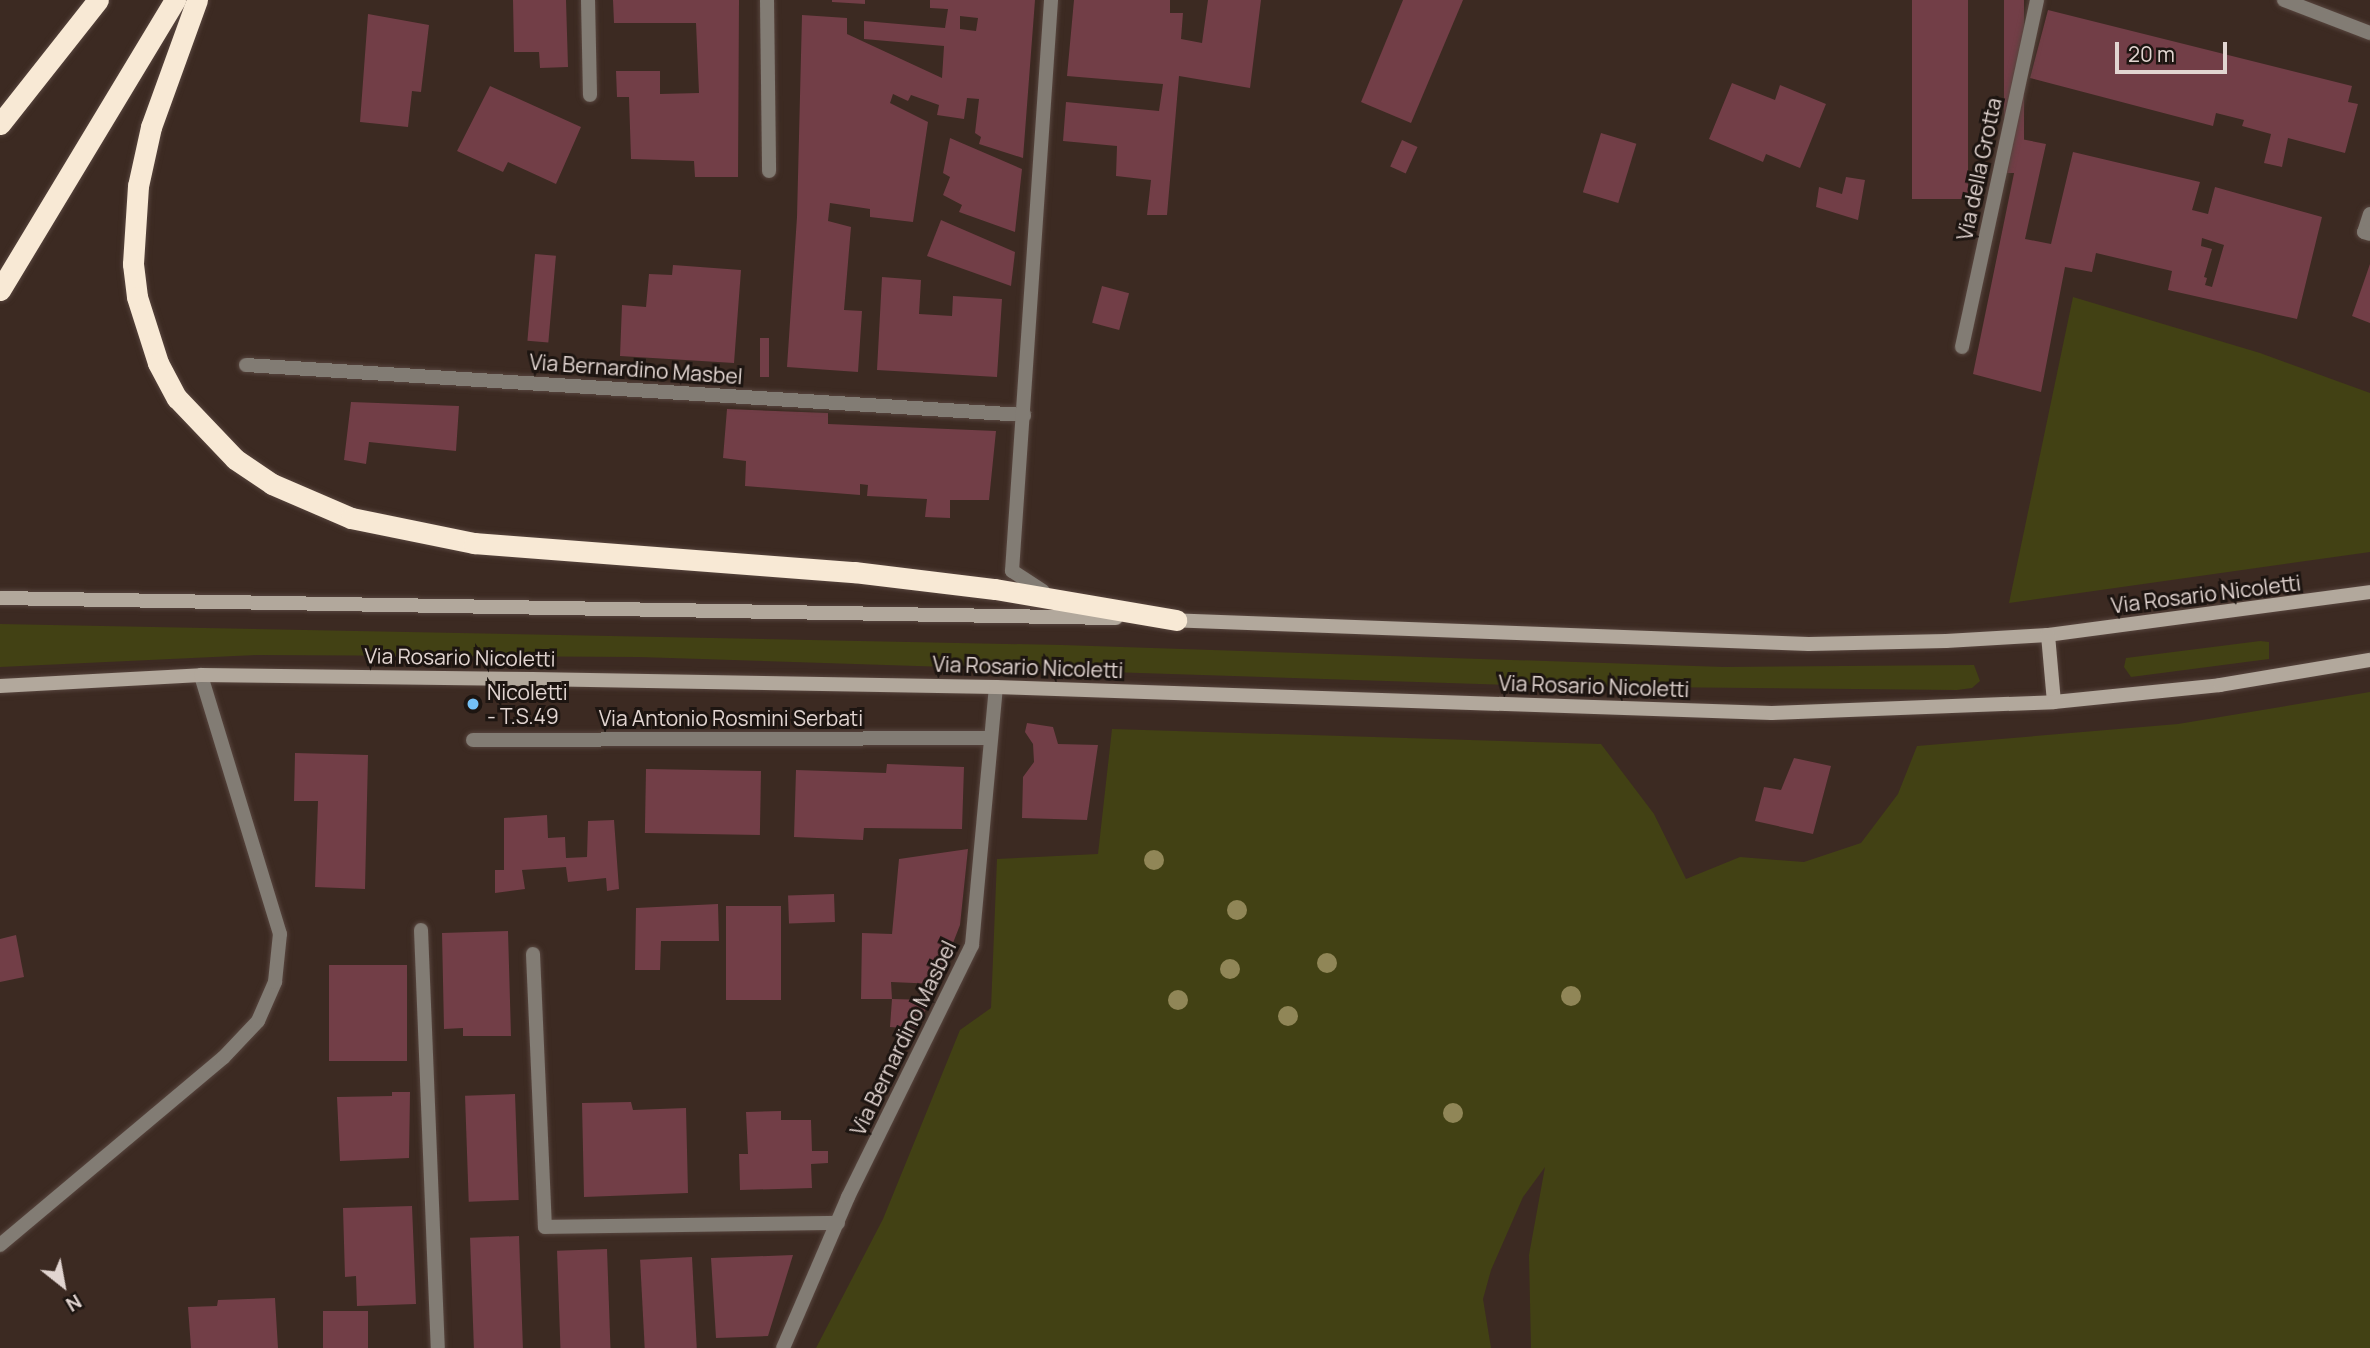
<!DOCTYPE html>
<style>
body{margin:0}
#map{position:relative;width:2370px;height:1348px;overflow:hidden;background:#3c2a22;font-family:Manrope,sans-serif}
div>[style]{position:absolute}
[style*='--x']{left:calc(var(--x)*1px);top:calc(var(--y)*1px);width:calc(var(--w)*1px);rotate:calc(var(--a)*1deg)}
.green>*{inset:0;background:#424114}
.building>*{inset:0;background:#723e47;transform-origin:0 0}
.roads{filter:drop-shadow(0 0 2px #57453e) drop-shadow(0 0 2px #57453e)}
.service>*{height:14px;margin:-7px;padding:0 7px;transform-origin:7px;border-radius:7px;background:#827c74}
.minor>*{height:14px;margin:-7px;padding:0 7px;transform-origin:7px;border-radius:7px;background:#827c74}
.tertiary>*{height:14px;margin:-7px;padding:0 7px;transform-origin:7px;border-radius:7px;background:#827c74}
.secondary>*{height:14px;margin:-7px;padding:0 7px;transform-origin:7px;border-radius:7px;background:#b2a89c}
.motorway>*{height:21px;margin:-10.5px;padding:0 10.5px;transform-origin:10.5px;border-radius:10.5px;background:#f8e9d5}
.trees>*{width:20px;height:20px;margin:-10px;border-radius:50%;background:#908657}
.dots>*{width:19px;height:19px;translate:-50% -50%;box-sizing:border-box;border:4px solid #1d1511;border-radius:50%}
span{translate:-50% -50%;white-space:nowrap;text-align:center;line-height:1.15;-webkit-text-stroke:6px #1d1511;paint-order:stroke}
.street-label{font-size:21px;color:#e2d5d1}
.poi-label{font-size:21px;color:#e2d5d1}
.left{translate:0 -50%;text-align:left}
.north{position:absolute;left:28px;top:1250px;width:70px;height:70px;-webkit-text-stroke:5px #1d1511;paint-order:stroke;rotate:149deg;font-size:19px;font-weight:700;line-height:28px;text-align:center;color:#e2d5d1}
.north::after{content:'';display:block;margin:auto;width:24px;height:32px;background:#e2d5d1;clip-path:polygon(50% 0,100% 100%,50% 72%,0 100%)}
.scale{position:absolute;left:2115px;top:42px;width:112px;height:32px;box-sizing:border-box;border:4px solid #e2d5d1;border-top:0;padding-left:9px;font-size:21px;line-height:24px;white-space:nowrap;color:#e2d5d1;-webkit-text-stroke:5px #1d1511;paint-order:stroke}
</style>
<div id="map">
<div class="green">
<i style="clip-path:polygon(2073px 297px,2260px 353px,2370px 393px,2370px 552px,2009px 603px)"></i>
<i style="clip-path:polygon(0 624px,1062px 645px,1724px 667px,1974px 665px,1980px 681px,1972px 688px,1957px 690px,1544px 686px,639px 657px,257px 655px,0 667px)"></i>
<i style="clip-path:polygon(2260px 641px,2269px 642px,2269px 659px,2131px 677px,2124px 667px,2126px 658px)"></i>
<i style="clip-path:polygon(2370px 692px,2370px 1348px,1531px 1348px,1529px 1255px,1545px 1167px,1523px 1197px,1491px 1270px,1483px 1299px,1491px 1348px,816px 1348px,883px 1219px,960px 1030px,991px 1008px,997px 859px,1098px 854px,1112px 729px,1601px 744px,1654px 814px,1686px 879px,1740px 857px,1804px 862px,1861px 843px,1898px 794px,1917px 746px,2178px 724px)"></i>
</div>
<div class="building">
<i style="clip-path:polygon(513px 0,566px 0,568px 67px,540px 68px,539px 52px,514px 52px)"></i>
<i style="clip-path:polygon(613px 0,739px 0,738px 177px,695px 177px,694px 161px,631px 159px,629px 97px,617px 97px,616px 71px,660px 71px,660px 94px,699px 93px,696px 23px,614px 23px)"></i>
<i style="clip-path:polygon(832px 0,865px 0,865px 4px,832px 2px)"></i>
<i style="clip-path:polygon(evenodd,930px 0,1035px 0,1023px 158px,979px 144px,981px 137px,975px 133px,979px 99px,967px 98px,964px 119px,937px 115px,939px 105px,911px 95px,908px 101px,893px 94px,890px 103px,928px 122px,913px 222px,870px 217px,870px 209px,830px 203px,828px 221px,851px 227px,844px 310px,862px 311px,858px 372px,787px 367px,797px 217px,802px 15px,847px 18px,847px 34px,942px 78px,944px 46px,864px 39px,864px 21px,945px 28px,948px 9px,930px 8px,930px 0,960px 16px,978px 18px,976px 31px,960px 29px,960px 16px)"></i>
<i style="clip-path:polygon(1074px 0,1170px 0,1170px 13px,1183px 13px,1181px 39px,1202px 43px,1208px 0,1261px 0,1250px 88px,1179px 76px,1167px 215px,1147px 215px,1151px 180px,1116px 176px,1117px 146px,1063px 141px,1066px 102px,1159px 111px,1163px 84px,1067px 76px)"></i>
<i style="clip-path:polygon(1403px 0,1463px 0,1411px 123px,1361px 102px)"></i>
<i style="left:1912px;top:0;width:56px;height:199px"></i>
<i style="left:2004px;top:0;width:20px;height:173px"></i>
<i style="clip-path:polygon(2048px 10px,2352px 86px,2348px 102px,2358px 104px,2345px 153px,2288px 138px,2282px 167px,2264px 163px,2271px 134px,2242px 126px,2244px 120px,2216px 113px,2213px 126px,2030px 78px)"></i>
<i style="clip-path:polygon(368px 14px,429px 25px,421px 92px,412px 91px,408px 127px,360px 122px)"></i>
<i style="clip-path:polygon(1732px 83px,1775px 100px,1780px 85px,1826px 104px,1800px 168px,1766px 154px,1763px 162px,1709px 139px)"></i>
<i style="clip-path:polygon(490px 86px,581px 127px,556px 184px,508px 162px,503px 172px,457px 151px)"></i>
<i style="left:1601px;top:133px;width:37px;height:62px;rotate:17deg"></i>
<i style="clip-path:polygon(950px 138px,1022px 169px,1015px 232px,959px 212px,962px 205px,943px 195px,950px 177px,943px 173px)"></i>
<i style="clip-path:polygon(evenodd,2021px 139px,2046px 144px,2025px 239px,2051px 244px,2073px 152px,2200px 182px,2192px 210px,2208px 214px,2215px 187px,2322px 217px,2297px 319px,2168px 290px,2172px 271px,2096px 253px,2092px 272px,2065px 267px,2041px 392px,1973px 374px,2021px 139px,2202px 238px,2224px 245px,2212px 287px,2205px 285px,2207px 278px,2204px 277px,2212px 249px,2201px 246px,2202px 238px)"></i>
<i style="left:1402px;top:140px;width:17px;height:29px;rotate:24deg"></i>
<i style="clip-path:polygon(1846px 177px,1865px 180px,1858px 220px,1816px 207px,1819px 187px,1842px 194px)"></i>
<i style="clip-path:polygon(941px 220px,1015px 252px,1011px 286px,927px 256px)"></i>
<i style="left:535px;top:254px;width:21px;height:87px;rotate:5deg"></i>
<i style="clip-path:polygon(2370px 264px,2370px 323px,2352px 316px)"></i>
<i style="clip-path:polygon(673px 265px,741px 270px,734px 363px,620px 356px,622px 305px,646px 307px,649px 274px,672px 275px)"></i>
<i style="clip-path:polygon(882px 277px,921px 280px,919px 314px,952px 316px,953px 296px,1002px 299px,997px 377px,877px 370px)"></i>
<i style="left:1102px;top:286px;width:28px;height:38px;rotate:15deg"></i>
<i style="left:760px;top:338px;width:9px;height:39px"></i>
<i style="clip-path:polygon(351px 402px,459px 406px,456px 451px,369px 442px,366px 464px,344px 460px)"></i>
<i style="clip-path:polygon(727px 409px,828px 413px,828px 424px,996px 431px,989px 500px,950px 500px,950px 518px,925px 517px,927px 499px,867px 496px,868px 485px,860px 484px,860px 495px,745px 486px,746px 461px,723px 458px)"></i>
<i style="clip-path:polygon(1027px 723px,1053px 727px,1058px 744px,1098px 745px,1087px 820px,1022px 818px,1023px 777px,1034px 762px,1033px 744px,1025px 732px)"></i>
<i style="clip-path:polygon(295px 753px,368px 755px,365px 889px,315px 887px,318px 801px,294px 801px)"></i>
<i style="clip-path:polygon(1794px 758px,1831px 766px,1813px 834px,1755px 821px,1764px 787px,1781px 790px)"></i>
<i style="clip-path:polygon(887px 764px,964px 767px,962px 829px,864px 828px,863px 840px,794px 837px,796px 770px,886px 773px)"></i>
<i style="left:646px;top:769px;width:115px;height:64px;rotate:1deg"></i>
<i style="clip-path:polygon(547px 815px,548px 838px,565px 837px,566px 858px,587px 857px,588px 821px,614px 820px,619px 889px,607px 891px,606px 878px,568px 882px,566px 867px,522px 870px,525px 889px,495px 893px,495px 870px,504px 870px,504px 818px)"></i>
<i style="clip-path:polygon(968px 849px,960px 925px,937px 984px,891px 982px,892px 999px,930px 1000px,917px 1029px,890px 1027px,892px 999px,861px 999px,862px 933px,892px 934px,899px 859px)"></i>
<i style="left:834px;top:894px;width:28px;height:46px;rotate:88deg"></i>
<i style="clip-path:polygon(718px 904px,719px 941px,661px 941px,660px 970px,635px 970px,636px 908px)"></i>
<i style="left:726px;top:906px;width:55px;height:94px"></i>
<i style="clip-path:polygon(508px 931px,511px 1036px,463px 1036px,463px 1028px,444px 1029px,442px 933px)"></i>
<i style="clip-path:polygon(16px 935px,24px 977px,0 982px,0 939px)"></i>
<i style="left:329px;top:965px;width:78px;height:96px"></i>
<i style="clip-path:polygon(392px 1092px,410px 1092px,409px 1158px,340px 1161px,337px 1097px,392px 1096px)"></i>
<i style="left:515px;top:1094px;width:106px;height:50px;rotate:88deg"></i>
<i style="clip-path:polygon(631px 1102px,633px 1110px,686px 1108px,688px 1193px,584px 1197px,582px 1103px)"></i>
<i style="clip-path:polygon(781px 1111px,781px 1120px,811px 1120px,812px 1151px,828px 1151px,828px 1163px,811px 1164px,812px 1188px,740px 1190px,739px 1154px,748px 1154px,746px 1112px)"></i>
<i style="clip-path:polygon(412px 1206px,416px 1304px,357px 1306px,356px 1276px,345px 1277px,343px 1208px)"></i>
<i style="left:519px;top:1236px;width:112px;height:49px;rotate:88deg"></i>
<i style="left:607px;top:1249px;width:99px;height:50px;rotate:88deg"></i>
<i style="clip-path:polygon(793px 1255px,768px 1336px,716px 1338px,711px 1258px)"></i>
<i style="left:692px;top:1257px;width:91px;height:52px;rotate:87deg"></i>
<i style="clip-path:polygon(275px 1298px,278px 1348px,191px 1348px,188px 1307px,217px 1306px,218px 1300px)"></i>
<i style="left:323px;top:1311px;width:45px;height:37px"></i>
</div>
<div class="roads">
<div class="service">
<i style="--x:0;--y:1245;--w:291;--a:-40"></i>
<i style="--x:223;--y:1058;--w:51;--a:-46.6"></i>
<i style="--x:258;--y:1021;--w:43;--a:-66.4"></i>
<i style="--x:275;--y:982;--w:48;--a:-84.1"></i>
<i style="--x:280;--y:934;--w:271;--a:-107"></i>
</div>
<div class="minor">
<i style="--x:588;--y:0;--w:95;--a:88.8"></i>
<i style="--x:767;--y:0;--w:171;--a:89.3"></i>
<i style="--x:2370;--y:214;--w:19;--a:108"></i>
<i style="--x:2364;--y:232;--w:6;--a:18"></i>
<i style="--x:1962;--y:347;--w:355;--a:-77.8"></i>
<i style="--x:246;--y:365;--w:780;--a:3.68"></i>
<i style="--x:1043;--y:591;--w:37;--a:-147"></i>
<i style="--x:1012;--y:571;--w:572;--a:-86.09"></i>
<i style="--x:473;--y:740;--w:517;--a:-0.22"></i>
<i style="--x:421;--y:930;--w:418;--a:87.7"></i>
<i style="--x:533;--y:954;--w:273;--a:87.5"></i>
<i style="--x:545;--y:1227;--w:293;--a:-0.8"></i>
<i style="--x:783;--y:1348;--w:164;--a:-66.7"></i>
<i style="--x:848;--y:1197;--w:281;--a:-63.8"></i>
<i style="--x:972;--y:945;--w:259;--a:-84.7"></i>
</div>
<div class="tertiary">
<i style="--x:2284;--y:0;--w:92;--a:21"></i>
</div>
<div class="secondary">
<i style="--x:0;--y:598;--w:1116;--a:1.03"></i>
<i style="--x:1167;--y:620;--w:642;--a:2.14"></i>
<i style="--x:1809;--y:644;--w:137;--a:-1.3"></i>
<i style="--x:1946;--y:641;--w:102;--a:-3.4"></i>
<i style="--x:2048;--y:635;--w:325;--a:-7.6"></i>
<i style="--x:2048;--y:635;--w:67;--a:84.9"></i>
<i style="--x:0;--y:686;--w:201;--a:-3.1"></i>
<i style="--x:201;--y:675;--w:331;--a:0.7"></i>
<i style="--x:532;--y:679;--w:464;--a:1"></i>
<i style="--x:996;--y:687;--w:776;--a:1.92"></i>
<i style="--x:1772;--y:713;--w:282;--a:-2.2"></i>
<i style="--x:2054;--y:702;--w:167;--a:-5.8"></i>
<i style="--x:2220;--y:685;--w:152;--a:-9.5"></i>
</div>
<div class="motorway">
<i style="--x:197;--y:0;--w:135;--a:109.9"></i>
<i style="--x:151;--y:127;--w:60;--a:102.4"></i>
<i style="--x:138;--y:186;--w:78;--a:93.7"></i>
<i style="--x:133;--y:264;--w:33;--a:83"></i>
<i style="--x:137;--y:297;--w:69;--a:72.3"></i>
<i style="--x:158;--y:363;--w:40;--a:62"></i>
<i style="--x:177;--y:398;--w:84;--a:46.4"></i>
<i style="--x:235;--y:459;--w:45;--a:34"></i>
<i style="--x:272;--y:484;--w:86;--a:23.3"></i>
<i style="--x:351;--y:518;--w:126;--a:11.5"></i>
<i style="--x:474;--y:543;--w:381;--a:4.4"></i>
<i style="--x:854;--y:572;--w:142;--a:6.9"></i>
<i style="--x:995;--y:589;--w:184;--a:9.7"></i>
<i style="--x:0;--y:124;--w:158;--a:-51.7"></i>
<i style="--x:0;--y:290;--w:339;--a:-58.9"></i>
</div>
</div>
<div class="trees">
<i style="left:1154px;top:860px"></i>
<i style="left:1237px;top:910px"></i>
<i style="left:1327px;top:963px"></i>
<i style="left:1230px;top:969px"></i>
<i style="left:1571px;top:996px"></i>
<i style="left:1178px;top:1000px"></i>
<i style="left:1288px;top:1016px"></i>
<i style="left:1453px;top:1113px"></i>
</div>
<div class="dots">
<i style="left:473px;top:704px;background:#74c0f6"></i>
</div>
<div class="street-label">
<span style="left:1979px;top:169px;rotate:-78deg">Via della Grotta</span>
<span style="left:636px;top:369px;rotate:4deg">Via Bernardino Masbel</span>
<span style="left:2206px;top:594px;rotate:-7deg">Via Rosario Nicoletti</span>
<span style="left:460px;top:657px;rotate:1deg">Via Rosario Nicoletti</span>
<span style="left:1028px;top:667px;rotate:2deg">Via Rosario Nicoletti</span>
<span style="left:1594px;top:686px;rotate:2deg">Via Rosario Nicoletti</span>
<span style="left:731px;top:718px">Via Antonio Rosmini Serbati</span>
<span style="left:903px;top:1038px;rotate:-64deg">Via Bernardino Masbel</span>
</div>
<div class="poi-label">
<span class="left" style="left:487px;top:704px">Nicoletti<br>- T.S.49</span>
</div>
<div class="north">N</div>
<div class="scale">20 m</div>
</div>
